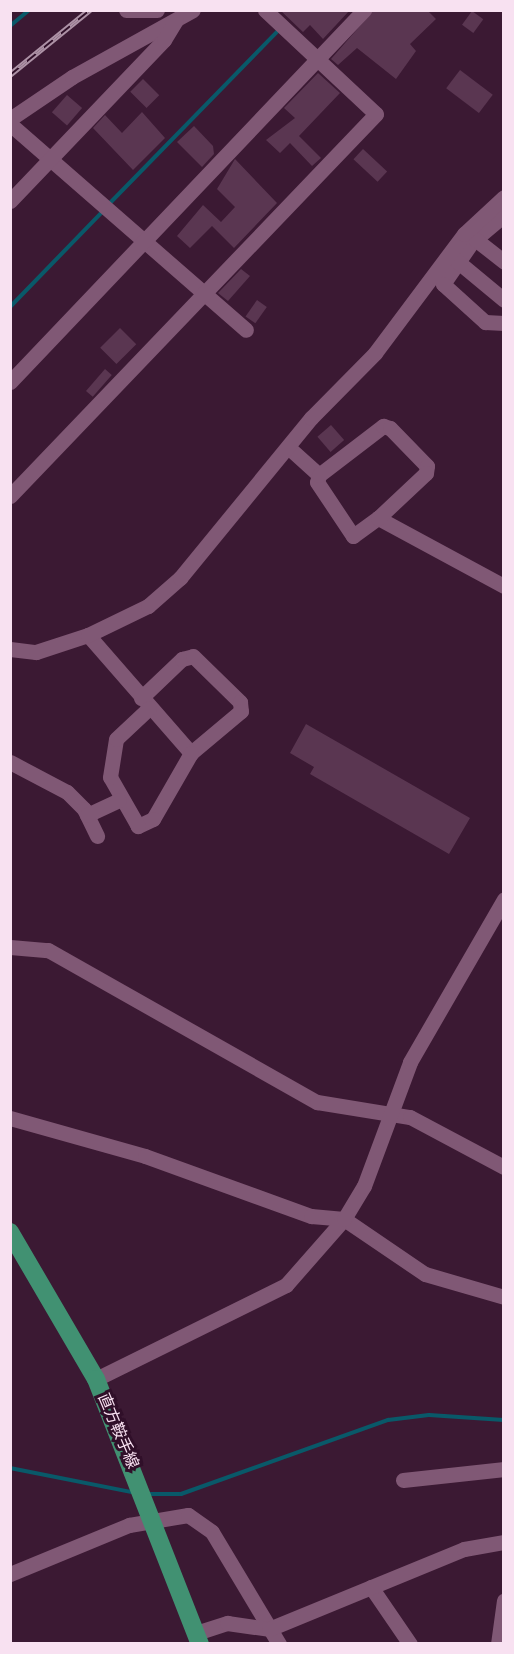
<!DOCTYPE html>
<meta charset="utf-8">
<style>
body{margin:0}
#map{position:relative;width:514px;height:1654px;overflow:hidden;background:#3b1933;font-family:"Fira Sans Condensed","Noto Sans JP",sans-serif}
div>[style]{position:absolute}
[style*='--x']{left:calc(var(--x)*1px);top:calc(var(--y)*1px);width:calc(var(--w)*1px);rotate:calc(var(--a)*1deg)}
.stream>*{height:4px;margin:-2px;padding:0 2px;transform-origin:2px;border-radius:2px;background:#095969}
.building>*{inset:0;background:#5a3651;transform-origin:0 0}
.minor>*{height:15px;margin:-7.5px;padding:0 7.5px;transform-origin:7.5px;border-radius:7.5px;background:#805875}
.major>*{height:18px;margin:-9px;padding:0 9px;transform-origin:9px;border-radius:9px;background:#419172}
.rail>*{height:6px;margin-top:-3px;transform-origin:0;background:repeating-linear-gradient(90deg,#300f29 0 11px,#ad92a6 0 22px);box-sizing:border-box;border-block:2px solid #ad92a6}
span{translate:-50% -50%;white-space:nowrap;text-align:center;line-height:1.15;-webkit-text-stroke:6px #300f29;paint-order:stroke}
.street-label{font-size:16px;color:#f8e1f1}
.frame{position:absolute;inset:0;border:12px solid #f8e1f1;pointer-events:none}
</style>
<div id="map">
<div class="stream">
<i style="--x:10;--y:26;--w:25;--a:-40"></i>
<i style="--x:109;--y:204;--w:245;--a:-45.7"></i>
<i style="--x:10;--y:307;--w:135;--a:-45.9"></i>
<i style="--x:10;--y:1468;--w:128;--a:11.2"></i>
<i style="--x:146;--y:1494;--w:35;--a:0"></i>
<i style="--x:181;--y:1494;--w:220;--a:-19.7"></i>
<i style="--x:388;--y:1420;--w:41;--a:-7"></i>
<i style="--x:429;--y:1415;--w:75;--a:3.8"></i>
</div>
<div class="building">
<i style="clip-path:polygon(280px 10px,350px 10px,323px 39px,310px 25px,303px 32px)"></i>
<i style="clip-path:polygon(374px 10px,427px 10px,436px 19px,410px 44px,416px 51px,396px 79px,357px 48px,338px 65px,331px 59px)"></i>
<i style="left:472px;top:11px;width:14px;height:17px;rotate:36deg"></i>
<i style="left:460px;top:70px;width:41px;height:23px;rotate:37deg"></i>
<i style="clip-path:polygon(318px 73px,340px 93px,299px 136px,321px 158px,312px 166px,290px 143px,280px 153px,266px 140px,295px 118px,284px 108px)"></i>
<i style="left:143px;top:79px;width:23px;height:18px;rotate:45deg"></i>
<i style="left:67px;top:95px;width:20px;height:23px;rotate:41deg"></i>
<i style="clip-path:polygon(142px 112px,165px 138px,133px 170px,93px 128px,105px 115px,122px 133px)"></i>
<i style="clip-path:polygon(194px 126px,213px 146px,214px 154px,202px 167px,177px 142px)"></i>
<i style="left:363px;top:149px;width:33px;height:14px;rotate:43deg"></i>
<i style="clip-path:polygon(235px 159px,277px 203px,234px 248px,212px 226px,190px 248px,177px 236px,203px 205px,221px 222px,235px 207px,217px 189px)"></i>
<i style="clip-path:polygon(241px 269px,250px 276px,228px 301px,218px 293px)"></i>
<i style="left:257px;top:300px;width:12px;height:20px;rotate:35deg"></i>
<i style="left:120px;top:328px;width:23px;height:28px;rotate:45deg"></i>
<i style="left:105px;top:369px;width:9px;height:29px;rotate:41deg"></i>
<i style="left:331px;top:425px;width:20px;height:18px;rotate:49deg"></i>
<i style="clip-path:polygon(306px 724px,470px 818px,449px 854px,310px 774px,314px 767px,290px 753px)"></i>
</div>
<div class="minor">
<i style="--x:126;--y:10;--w:31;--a:0"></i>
<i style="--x:10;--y:119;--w:75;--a:-34.1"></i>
<i style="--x:72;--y:77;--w:138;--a:-29"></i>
<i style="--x:10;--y:124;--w:313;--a:41.1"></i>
<i style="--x:10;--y:201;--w:223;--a:-46.3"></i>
<i style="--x:164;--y:40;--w:23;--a:-59"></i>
<i style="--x:504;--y:215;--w:42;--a:139.8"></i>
<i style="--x:472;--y:242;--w:51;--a:124.6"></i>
<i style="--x:443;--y:284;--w:57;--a:42.1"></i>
<i style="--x:485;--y:322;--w:19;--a:3"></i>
<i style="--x:475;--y:239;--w:37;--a:38"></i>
<i style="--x:451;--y:256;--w:69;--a:39.7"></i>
<i style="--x:10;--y:382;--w:514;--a:-46.42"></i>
<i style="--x:288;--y:447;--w:42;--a:42.1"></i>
<i style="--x:319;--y:475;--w:7;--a:106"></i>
<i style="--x:317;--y:482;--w:65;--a:56.3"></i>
<i style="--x:353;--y:536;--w:31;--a:-36"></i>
<i style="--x:378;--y:518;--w:143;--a:28.4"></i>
<i style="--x:319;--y:475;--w:81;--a:-37.4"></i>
<i style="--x:383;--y:426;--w:7;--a:16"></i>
<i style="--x:390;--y:428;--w:53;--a:45.8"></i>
<i style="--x:427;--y:466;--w:7;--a:98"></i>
<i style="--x:426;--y:473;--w:66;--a:136.8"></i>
<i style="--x:10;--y:496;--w:529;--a:-46.23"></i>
<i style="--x:376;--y:114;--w:152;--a:-136.9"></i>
<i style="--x:88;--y:635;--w:157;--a:48.9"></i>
<i style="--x:10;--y:649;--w:26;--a:7"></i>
<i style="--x:36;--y:652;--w:55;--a:-18.1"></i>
<i style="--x:88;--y:635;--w:67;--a:-25.8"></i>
<i style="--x:148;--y:606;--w:43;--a:-41.2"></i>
<i style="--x:180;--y:578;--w:207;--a:-50.7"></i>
<i style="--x:311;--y:418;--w:91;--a:-45.4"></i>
<i style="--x:375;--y:353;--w:149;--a:-53.2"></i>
<i style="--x:464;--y:234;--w:54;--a:-42.8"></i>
<i style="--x:141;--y:698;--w:57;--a:-43.6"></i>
<i style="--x:182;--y:659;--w:11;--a:-15"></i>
<i style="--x:193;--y:656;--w:66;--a:44.4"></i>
<i style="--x:240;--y:702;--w:9;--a:84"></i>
<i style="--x:241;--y:711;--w:65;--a:140"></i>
<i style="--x:191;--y:753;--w:76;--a:119.9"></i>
<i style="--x:153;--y:819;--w:17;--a:155"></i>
<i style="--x:138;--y:826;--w:56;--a:-119.7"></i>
<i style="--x:110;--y:777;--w:38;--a:-81"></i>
<i style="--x:116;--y:739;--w:45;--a:-43.2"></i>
<i style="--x:10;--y:762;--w:64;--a:27.8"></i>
<i style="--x:67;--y:792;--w:24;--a:45"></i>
<i style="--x:84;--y:809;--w:30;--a:64"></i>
<i style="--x:87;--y:815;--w:35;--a:-25"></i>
<i style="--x:10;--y:947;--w:38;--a:5"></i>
<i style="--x:48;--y:950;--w:309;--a:29.5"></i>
<i style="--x:317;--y:1102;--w:94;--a:9.2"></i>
<i style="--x:410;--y:1117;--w:106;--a:28"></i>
<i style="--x:10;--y:1118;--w:140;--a:15.7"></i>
<i style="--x:145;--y:1156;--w:177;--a:19.9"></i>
<i style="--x:311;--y:1216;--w:33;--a:5"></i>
<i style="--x:344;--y:1219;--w:98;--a:34.2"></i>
<i style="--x:425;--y:1274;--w:82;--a:16.2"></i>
<i style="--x:96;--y:1379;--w:212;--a:-26.3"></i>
<i style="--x:286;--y:1285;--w:88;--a:-48.7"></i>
<i style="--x:344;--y:1219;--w:39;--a:-59"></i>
<i style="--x:364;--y:1186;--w:132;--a:-69.6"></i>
<i style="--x:410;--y:1062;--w:188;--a:-60"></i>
<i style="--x:403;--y:1480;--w:102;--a:-6.2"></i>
<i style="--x:10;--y:1574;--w:129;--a:-22.4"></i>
<i style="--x:129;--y:1525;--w:60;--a:-9.6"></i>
<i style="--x:188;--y:1515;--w:29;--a:35"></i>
<i style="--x:212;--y:1532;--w:131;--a:59.1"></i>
<i style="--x:371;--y:1587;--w:69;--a:55.6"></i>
<i style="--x:196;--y:1633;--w:33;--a:-18"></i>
<i style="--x:227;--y:1623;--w:42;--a:8.1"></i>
<i style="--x:269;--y:1629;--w:211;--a:-22.3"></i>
<i style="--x:464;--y:1549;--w:41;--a:-9.9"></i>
<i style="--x:498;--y:1644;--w:44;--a:-82.2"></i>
</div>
<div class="major">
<i style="--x:10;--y:1232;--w:170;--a:59.7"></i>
<i style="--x:96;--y:1379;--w:285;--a:68.6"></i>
</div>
<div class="rail">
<i style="--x:10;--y:75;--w:103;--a:-39.1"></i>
</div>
<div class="street-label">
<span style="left:118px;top:1431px;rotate:67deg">直方鞍手線</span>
</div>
<div class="frame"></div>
</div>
